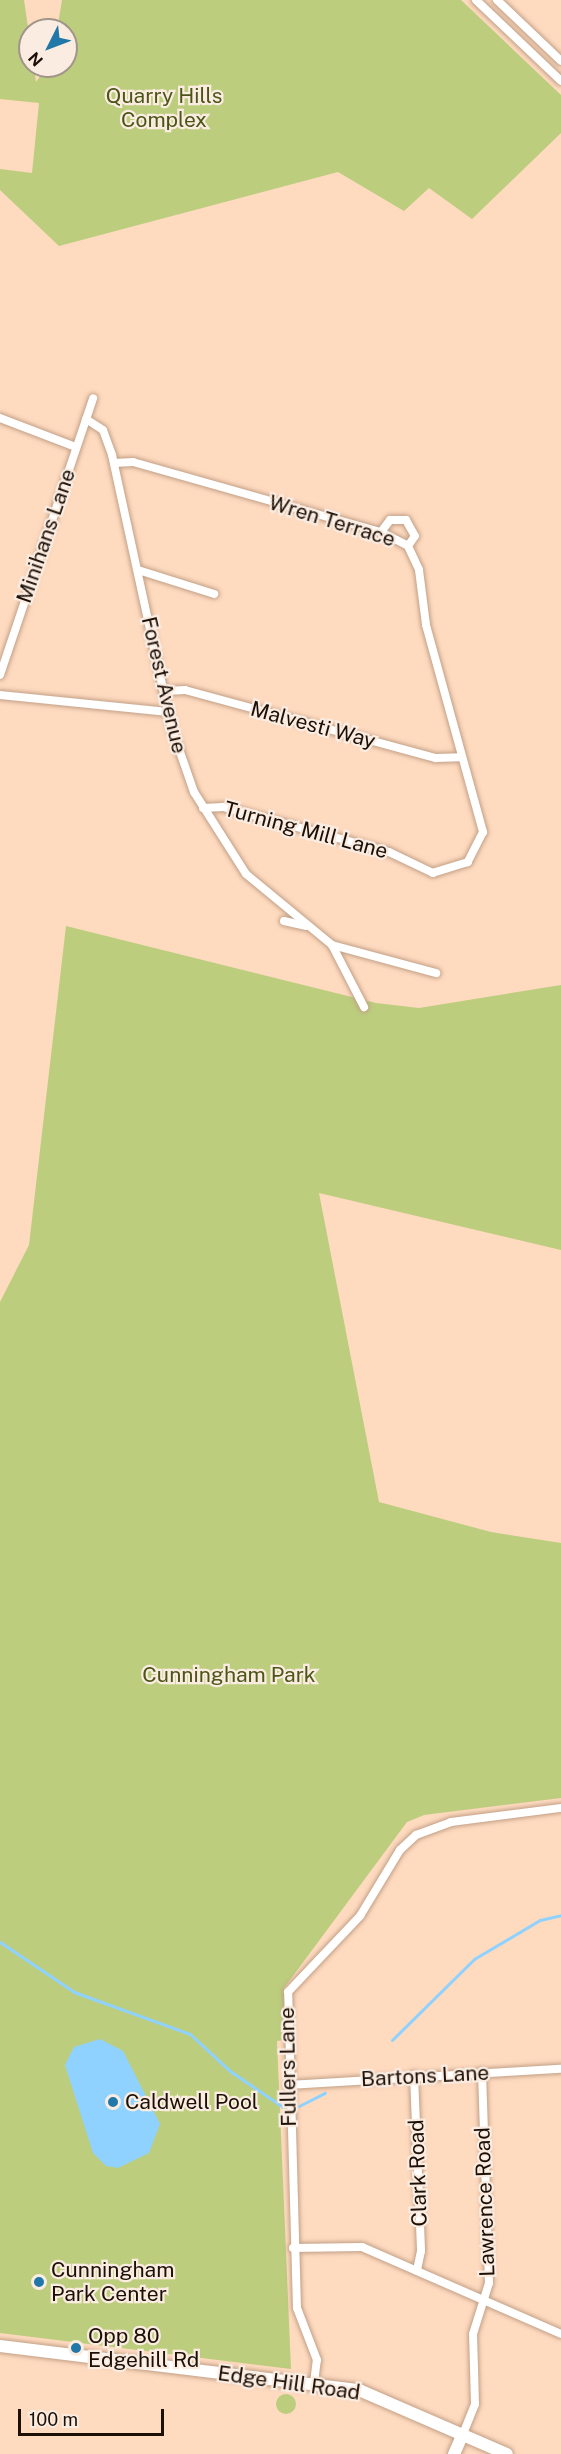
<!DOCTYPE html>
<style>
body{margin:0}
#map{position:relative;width:561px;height:2454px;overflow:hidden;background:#fedabf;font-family:"Public Sans",sans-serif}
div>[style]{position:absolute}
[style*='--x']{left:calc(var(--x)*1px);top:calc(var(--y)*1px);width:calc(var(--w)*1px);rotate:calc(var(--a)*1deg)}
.green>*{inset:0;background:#bccd7d}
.round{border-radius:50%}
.water>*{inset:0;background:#8fd2ff}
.stream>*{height:3px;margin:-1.5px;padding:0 1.5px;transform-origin:1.5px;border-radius:1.5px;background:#8fd2ff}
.roads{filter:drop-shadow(0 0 2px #c2a086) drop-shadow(0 0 2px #c2a086)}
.street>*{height:8px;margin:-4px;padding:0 4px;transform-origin:4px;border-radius:4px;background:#fff}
.secondary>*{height:12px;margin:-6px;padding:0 6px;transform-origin:6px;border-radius:6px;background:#fff}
.dots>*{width:16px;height:16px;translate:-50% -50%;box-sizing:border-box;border:3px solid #faece1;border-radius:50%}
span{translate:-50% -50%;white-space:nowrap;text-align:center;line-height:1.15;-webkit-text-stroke:4.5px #faece1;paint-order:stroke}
.park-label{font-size:21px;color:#4b5616}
.street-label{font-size:21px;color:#1b0f06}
.poi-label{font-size:21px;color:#1b0f06}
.left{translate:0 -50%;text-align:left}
.north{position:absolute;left:18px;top:18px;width:60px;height:60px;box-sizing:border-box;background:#faece1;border:2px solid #a19489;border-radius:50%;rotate:228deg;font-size:16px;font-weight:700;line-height:24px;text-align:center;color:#1b0f06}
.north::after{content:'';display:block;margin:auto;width:21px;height:27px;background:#2177a7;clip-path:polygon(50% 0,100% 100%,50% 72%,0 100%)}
.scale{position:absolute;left:18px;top:2409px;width:146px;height:27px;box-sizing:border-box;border:3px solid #1b0f06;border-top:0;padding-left:8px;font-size:18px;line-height:21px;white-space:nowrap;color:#1b0f06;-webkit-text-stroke:4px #faece1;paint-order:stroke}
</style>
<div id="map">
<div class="green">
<i style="clip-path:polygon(0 0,24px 0,36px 82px,47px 66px,66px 66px,66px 30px,57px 30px,62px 0,461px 0,561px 95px,561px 133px,472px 219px,429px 188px,404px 211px,338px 172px,59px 246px,0 190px,0 169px,32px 173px,39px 103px,0 99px)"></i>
<i style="clip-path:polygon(66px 926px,376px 1003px,419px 1008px,561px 985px,561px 1250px,319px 1193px,379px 1502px,491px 1532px,561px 1543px,561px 1798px,424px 1815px,407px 1822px,284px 1988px,284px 2040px,277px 2041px,291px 2369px,0 2333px,0 1302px,29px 1245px)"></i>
<i class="round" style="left:276px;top:2394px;width:20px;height:20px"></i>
</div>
<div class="water">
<i style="clip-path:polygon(100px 2039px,123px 2051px,160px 2124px,149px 2153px,118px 2168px,106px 2166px,93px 2153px,65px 2065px,74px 2047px)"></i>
</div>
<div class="stream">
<i style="--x:0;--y:1942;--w:89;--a:34"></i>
<i style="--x:74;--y:1992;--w:123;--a:19.9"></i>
<i style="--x:190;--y:2034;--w:54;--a:42.8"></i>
<i style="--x:230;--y:2071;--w:64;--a:34.2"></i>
<i style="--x:392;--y:2040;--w:115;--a:-44.6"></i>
<i style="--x:474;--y:1959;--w:77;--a:-30.6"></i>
<i style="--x:540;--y:1920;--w:22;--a:-13"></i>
<i style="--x:299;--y:2106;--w:29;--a:-27"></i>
</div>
<div class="roads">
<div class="street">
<i style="--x:476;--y:0;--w:117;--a:43.6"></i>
<i style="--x:497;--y:0;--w:88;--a:43.6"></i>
<i style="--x:0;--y:418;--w:81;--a:20.9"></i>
<i style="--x:86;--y:419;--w:20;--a:33"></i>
<i style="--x:103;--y:430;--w:27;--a:70"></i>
<i style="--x:112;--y:455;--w:277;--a:77.7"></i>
<i style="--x:171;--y:726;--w:70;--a:70.8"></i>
<i style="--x:194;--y:792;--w:97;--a:57.6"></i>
<i style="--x:246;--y:874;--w:112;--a:39.5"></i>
<i style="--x:332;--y:945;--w:70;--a:62.7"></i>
<i style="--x:114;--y:463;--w:19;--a:-3"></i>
<i style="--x:133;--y:462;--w:258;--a:15.8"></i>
<i style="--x:381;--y:532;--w:30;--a:27"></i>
<i style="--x:408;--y:546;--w:26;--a:65"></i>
<i style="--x:419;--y:570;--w:55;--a:82.7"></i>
<i style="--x:426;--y:625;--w:215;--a:74.6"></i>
<i style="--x:483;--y:832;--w:34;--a:117"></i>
<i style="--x:468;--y:862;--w:37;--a:163"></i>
<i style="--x:433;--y:873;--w:49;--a:-154.5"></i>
<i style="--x:389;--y:852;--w:172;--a:-164.8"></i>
<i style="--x:223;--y:807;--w:20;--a:177"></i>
<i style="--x:381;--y:532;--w:15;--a:-53"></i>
<i style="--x:390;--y:520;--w:16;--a:0"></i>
<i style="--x:406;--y:520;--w:18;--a:61"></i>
<i style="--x:415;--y:536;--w:12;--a:125"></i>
<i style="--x:138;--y:570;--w:80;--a:17.5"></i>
<i style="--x:0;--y:675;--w:292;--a:-71.4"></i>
<i style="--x:166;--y:691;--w:19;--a:-3"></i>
<i style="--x:185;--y:690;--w:260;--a:15.2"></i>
<i style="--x:436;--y:758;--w:24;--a:-2"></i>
<i style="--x:0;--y:695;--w:169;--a:5.8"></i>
<i style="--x:284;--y:921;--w:22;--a:13"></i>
<i style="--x:332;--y:945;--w:108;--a:15.1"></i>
<i style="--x:414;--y:2075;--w:176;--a:87.7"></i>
<i style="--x:421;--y:2251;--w:19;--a:102"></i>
<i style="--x:288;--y:2085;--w:273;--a:-3.4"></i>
<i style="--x:293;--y:2248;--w:69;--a:-0.8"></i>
<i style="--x:362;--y:2247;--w:217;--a:23.6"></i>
<i style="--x:314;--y:2383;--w:23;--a:-83"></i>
<i style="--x:317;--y:2360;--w:56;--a:-111"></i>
<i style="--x:297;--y:2308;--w:316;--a:-91.6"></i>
<i style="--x:288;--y:1992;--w:105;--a:-46.5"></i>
<i style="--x:360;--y:1916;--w:77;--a:-58.8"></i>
<i style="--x:400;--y:1850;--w:22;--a:-43"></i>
<i style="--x:416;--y:1835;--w:37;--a:-20"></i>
<i style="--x:451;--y:1822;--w:111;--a:-7.3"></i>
<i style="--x:463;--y:2434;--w:32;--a:-68"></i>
<i style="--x:475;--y:2404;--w:70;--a:-91.6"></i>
<i style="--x:473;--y:2334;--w:53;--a:-72.6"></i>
<i style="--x:489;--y:2283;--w:211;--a:-91.9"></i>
</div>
<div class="secondary">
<i style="--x:0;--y:2346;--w:362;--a:7"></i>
<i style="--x:359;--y:2390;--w:161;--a:23.4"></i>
<i style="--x:454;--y:2454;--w:22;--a:-66"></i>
</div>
</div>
<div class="dots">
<i style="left:113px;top:2102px;background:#2177a7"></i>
<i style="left:39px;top:2282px;background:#2177a7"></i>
<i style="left:76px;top:2348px;background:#2177a7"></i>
</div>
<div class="park-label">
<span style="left:164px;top:108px">Quarry Hills<br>Complex</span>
<span style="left:229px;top:1675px">Cunningham Park</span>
</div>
<div class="street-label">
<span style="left:332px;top:521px;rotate:17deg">Wren Terrace</span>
<span style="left:46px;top:536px;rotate:-71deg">Minihans Lane</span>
<span style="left:164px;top:685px;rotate:77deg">Forest Avenue</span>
<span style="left:313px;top:725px;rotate:15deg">Malvesti Way</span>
<span style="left:306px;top:830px;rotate:15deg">Turning Mill Lane</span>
<span style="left:288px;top:2067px;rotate:-91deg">Fullers Lane</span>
<span style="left:425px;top:2076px;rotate:-3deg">Bartons Lane</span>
<span style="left:418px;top:2173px;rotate:-92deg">Clark Road</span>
<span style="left:485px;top:2202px;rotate:-92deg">Lawrence Road</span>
<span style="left:289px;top:2383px;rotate:8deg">Edge Hill Road</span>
</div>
<div class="poi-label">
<span class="left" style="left:125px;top:2102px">Caldwell Pool</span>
<span class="left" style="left:51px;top:2282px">Cunningham<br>Park Center</span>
<span class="left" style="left:88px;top:2348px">Opp 80<br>Edgehill Rd</span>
</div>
<div class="north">N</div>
<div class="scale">100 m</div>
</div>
